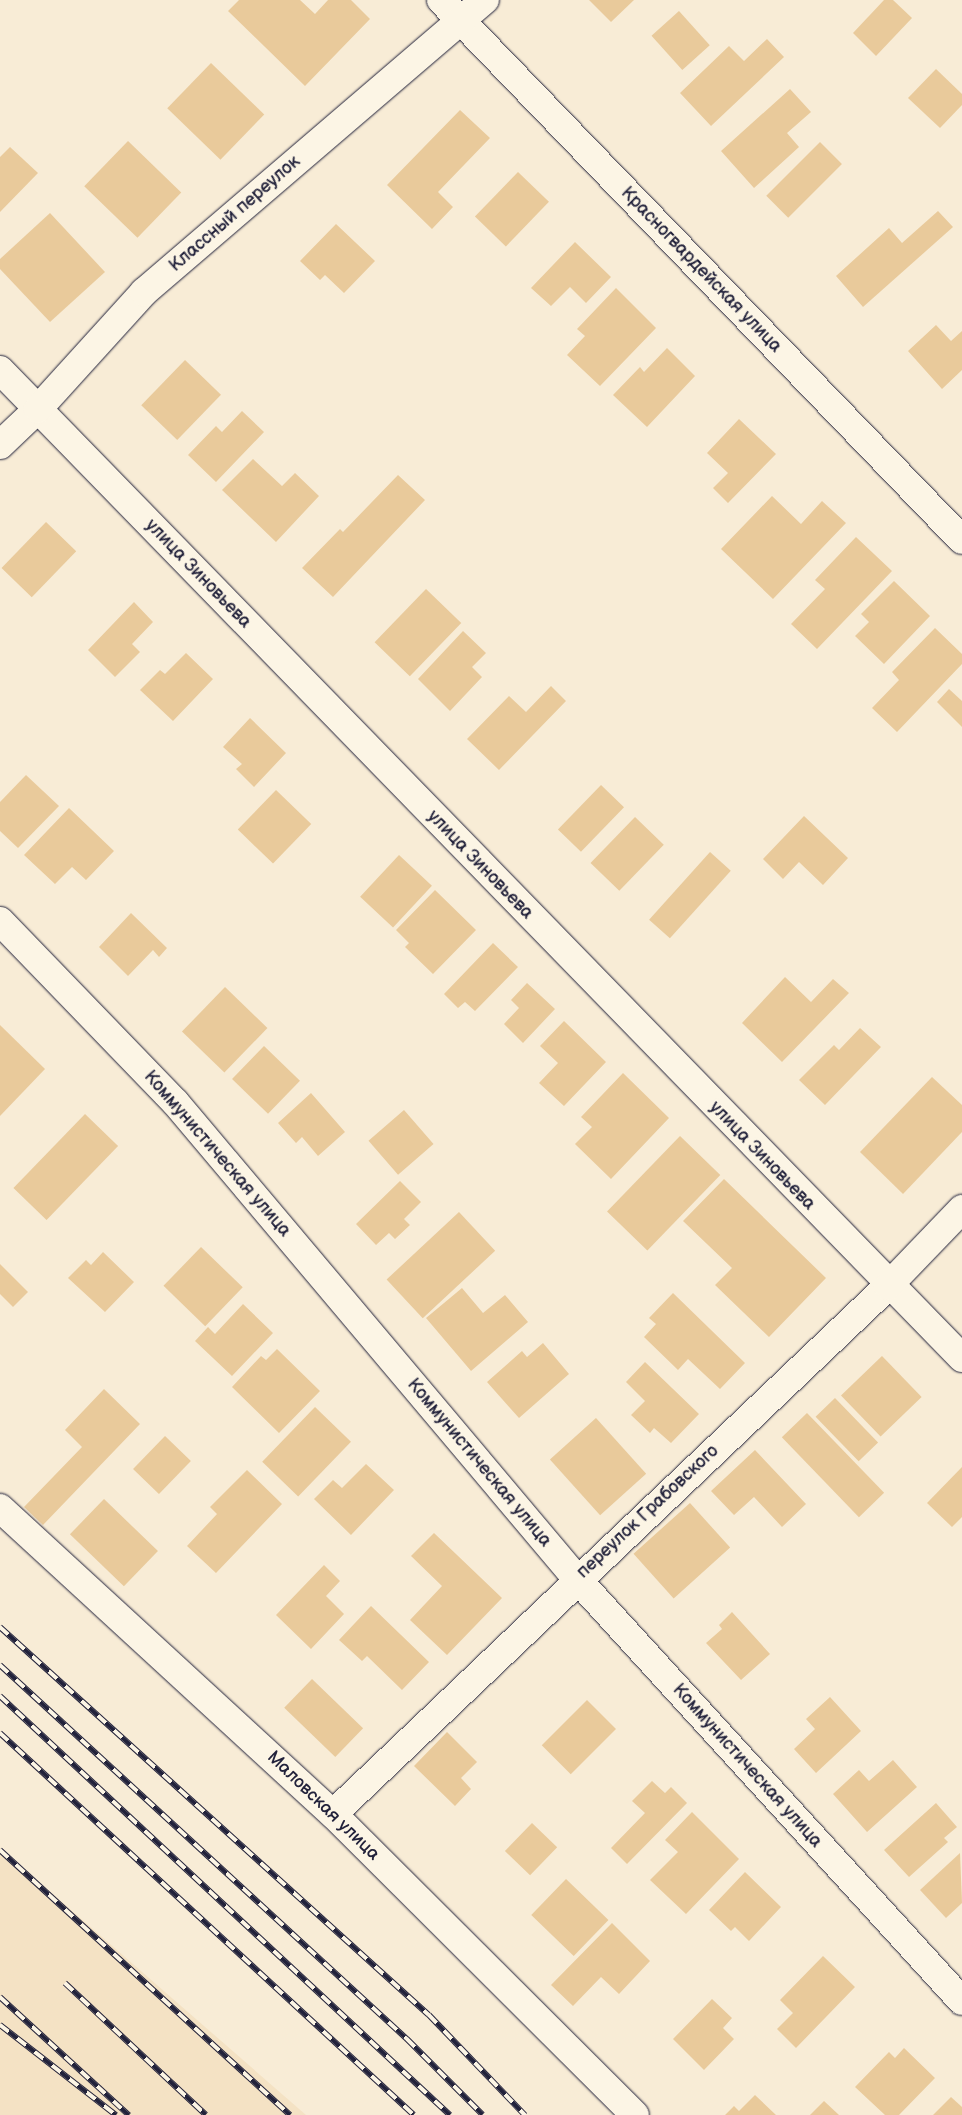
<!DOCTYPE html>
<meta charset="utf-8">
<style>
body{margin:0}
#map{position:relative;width:962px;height:2115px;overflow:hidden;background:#f8ecd6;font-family:"Balsamiq Sans",sans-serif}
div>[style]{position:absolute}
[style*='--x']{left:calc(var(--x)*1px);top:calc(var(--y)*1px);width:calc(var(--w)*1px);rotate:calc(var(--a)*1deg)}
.built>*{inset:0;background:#f4e2c4}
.building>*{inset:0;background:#e9ca9b;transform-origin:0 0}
.roads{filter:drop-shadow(0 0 1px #22223b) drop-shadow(0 0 1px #22223b)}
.minor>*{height:28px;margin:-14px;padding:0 14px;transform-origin:14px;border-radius:14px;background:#fcf5e5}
.rail>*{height:5.5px;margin-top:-2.75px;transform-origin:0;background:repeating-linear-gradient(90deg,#fcf5e5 0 11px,#22223b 0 22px);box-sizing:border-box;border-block:1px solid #22223b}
span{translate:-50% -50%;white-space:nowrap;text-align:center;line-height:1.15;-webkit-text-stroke:4.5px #fcf5e5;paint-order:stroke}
.street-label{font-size:18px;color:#22223b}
</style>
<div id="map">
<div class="built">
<i style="clip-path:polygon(0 1848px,306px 2115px,0 2115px)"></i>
</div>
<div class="building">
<i style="clip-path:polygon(239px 0,300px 0,315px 14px,328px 0,351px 0,370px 19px,305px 86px,228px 11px)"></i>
<i style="clip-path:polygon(589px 0,634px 0,611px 22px)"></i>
<i style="clip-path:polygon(884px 0,893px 0,912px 18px,876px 56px,853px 33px)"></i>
<i style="left:679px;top:11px;width:46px;height:37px;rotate:48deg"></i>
<i style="clip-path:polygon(767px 39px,784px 57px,711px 126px,680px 93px,729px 46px,744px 61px)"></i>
<i style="left:211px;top:63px;width:74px;height:63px;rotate:44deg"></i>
<i style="clip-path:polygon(936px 69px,962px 94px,962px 105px,940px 128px,908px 98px)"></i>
<i style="clip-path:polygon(790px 89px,811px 112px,787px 133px,799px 147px,754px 188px,721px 151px)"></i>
<i style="clip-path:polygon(460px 110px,490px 138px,438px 192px,453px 207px,432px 229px,387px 185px)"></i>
<i style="left:128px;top:141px;width:74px;height:63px;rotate:44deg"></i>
<i style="left:820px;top:142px;width:31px;height:76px;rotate:45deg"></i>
<i style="clip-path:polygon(10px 147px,38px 173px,0 212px,0 157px)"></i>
<i style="left:518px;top:172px;width:43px;height:62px;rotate:44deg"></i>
<i style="clip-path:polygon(938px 211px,953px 227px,863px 307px,836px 276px,889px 228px,902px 243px)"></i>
<i style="clip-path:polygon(50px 213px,105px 272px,50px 322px,0 269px,0 259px)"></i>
<i style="clip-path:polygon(336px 224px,375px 261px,344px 293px,325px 275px,320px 280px,300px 261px)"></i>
<i style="clip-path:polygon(575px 242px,611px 277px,586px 303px,570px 287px,551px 306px,531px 288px)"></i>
<i style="clip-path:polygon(616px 288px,656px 328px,600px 386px,567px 355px,585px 336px,577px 329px)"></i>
<i style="clip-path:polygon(936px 325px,951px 341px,962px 331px,962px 370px,942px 389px,908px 351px)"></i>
<i style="clip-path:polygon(667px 348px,695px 376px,647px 427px,613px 395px,640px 367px,644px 372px)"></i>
<i style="left:185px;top:360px;width:50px;height:63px;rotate:44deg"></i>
<i style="clip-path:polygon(242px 411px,264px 432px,216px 482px,188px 455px,216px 426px,222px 432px)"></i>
<i style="clip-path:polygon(739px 419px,776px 454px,728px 503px,713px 488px,728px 473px,707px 453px)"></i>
<i style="clip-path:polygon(253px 459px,282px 486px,295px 473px,319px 496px,276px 542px,222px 490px)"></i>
<i style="clip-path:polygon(398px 475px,425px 500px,333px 597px,302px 568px,340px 529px,343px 532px)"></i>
<i style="clip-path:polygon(772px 496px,801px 524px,822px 501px,846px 523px,773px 599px,721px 549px)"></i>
<i style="left:46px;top:522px;width:42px;height:64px;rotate:44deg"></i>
<i style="clip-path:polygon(856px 537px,892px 571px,817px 649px,791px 624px,825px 589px,815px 580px)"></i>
<i style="clip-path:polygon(894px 581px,930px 616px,884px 664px,855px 636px,869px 622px,861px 614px)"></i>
<i style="left:426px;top:589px;width:49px;height:74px;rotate:44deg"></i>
<i style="clip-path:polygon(134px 602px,153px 622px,132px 644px,140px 652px,115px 677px,88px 650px)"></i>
<i style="clip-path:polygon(935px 628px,962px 654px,962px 664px,897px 732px,872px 708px,899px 680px,892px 672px)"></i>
<i style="clip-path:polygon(463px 631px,486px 653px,472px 667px,482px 677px,450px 711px,418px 679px)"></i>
<i style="clip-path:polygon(186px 653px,213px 679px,173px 721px,140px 690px,160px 670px,165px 674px)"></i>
<i style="clip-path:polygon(551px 686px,566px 701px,499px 770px,467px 739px,509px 696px,526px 712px)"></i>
<i style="clip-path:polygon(949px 689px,962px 701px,962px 727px,937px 702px)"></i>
<i style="clip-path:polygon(250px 718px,286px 753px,254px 787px,236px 769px,242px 764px,223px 747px)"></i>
<i style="clip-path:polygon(26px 775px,59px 806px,18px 848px,0 831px,0 802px)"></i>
<i style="left:601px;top:785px;width:32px;height:62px;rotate:44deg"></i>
<i style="left:276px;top:790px;width:49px;height:55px;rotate:44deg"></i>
<i style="clip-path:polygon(69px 808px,114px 851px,86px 880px,72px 867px,55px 884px,24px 855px)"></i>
<i style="clip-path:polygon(804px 816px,848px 858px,823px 885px,799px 862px,783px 879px,763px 859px)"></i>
<i style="left:635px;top:817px;width:40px;height:64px;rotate:44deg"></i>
<i style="left:710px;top:852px;width:28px;height:91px;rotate:42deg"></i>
<i style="left:399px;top:855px;width:45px;height:57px;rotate:43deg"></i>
<i style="clip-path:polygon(435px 890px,476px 930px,433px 974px,405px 947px,409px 943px,396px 930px)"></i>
<i style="clip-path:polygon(131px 913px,167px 948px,159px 957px,153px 950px,128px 976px,99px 947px)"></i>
<i style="clip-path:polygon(493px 943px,518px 967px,475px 1011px,465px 1002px,458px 1008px,444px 994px)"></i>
<i style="clip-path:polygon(785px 977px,811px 1002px,833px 979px,849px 993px,782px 1062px,742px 1023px)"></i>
<i style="clip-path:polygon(527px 983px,555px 1009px,523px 1043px,504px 1024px,519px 1008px,511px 1000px)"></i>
<i style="left:225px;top:987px;width:59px;height:62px;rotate:44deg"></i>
<i style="clip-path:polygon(564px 1021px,606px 1062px,564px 1106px,539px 1083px,558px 1063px,540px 1046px)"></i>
<i style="clip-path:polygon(0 1025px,45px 1069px,0 1116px)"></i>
<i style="clip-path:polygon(860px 1028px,881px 1047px,825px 1105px,799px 1080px,834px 1045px,839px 1050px)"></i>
<i style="left:264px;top:1046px;width:50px;height:46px;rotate:44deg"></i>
<i style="clip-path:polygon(623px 1073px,669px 1118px,611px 1179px,575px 1144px,592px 1127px,581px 1117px)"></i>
<i style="clip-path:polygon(932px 1077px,962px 1105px,962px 1132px,903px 1194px,860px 1152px)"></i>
<i style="clip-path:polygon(311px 1093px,345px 1132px,318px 1156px,302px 1137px,296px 1143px,278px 1123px)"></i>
<i style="left:404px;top:1110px;width:45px;height:47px;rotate:49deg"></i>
<i style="left:85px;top:1114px;width:46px;height:103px;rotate:44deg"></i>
<i style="left:680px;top:1136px;width:56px;height:105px;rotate:44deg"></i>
<i style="clip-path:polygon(724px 1179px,826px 1278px,769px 1337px,715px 1285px,732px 1268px,683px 1221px)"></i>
<i style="clip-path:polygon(400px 1181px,421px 1202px,404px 1219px,410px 1225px,395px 1239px,389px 1233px,376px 1245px,356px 1224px)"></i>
<i style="left:459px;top:1212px;width:53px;height:99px;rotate:47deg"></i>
<i style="left:201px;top:1247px;width:58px;height:54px;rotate:44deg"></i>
<i style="clip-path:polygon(103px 1252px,134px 1282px,105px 1312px,68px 1278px,86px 1260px,91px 1265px)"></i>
<i style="clip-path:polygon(0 1264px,28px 1292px,13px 1307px,0 1294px)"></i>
<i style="clip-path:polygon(462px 1288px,483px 1313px,505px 1295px,528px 1322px,471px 1371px,426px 1318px)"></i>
<i style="clip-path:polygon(673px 1293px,745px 1363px,720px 1389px,688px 1359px,678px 1370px,644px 1337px,656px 1324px,649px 1318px)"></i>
<i style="clip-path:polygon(243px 1304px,273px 1333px,232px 1376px,195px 1341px,208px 1327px,215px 1334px)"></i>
<i style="clip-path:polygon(543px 1343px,569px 1374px,519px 1418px,487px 1382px,522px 1351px,527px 1357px)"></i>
<i style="clip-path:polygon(277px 1349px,320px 1391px,279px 1433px,232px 1387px,261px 1356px,266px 1360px)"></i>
<i style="left:882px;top:1356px;width:57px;height:57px;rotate:46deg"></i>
<i style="clip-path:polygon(645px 1362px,699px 1414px,671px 1443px,654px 1428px,650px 1433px,631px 1415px,645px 1401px,626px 1382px)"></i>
<i style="clip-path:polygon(104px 1389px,140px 1424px,43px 1525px,24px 1507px,82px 1447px,65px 1430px)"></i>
<i style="left:835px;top:1398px;width:62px;height:27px;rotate:46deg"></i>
<i style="left:315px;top:1407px;width:50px;height:76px;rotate:44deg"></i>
<i style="left:807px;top:1413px;width:111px;height:35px;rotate:46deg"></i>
<i style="left:596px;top:1418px;width:75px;height:62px;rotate:48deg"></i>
<i style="left:165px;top:1436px;width:36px;height:46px;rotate:44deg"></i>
<i style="clip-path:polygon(755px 1450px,806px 1504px,782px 1527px,754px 1497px,734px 1515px,711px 1491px)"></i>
<i style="clip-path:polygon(366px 1464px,394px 1490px,351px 1535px,314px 1499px,333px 1480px,342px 1488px)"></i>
<i style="clip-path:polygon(962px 1467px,962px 1517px,952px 1527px,927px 1503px)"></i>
<i style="clip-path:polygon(247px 1470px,282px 1504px,216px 1573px,187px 1546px,217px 1514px,210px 1507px)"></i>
<i style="left:104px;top:1499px;width:75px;height:49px;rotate:44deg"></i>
<i style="left:690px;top:1503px;width:60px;height:76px;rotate:48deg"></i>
<i style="clip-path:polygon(434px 1533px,502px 1598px,447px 1655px,410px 1620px,442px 1586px,411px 1556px)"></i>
<i style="clip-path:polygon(324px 1565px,340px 1581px,326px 1596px,344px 1614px,311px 1649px,276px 1615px)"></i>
<i style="clip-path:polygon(371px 1606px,429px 1662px,402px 1690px,367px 1656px,362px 1661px,339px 1640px)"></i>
<i style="clip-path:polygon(732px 1612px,770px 1654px,741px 1680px,706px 1643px,722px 1629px,719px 1625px)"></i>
<i style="left:312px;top:1679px;width:71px;height:40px;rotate:44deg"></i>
<i style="clip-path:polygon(830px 1697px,861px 1731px,816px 1773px,794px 1749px,815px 1729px,806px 1719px)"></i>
<i style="left:587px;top:1700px;width:41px;height:64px;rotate:45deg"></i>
<i style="clip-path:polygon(447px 1732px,477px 1762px,461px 1778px,471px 1789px,455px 1806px,414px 1766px)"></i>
<i style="clip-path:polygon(893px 1760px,917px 1787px,867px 1832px,833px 1794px,859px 1770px,869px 1781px)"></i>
<i style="clip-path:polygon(652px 1781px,665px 1793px,671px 1787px,687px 1803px,627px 1864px,611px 1848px,645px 1813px,632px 1801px)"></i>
<i style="clip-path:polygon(936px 1803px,957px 1827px,944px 1838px,948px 1842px,909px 1877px,884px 1850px)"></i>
<i style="clip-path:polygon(692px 1812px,739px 1859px,686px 1914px,650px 1880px,678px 1852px,665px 1840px)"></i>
<i style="left:532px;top:1823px;width:35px;height:39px;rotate:44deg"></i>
<i style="clip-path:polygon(960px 1853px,962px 1903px,946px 1918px,920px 1890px)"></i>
<i style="clip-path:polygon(745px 1872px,781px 1907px,749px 1941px,735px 1927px,731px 1931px,709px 1910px)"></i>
<i style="left:566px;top:1879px;width:59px;height:50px;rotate:44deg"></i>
<i style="clip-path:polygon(612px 1923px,650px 1961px,619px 1994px,601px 1977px,573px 2006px,551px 1985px)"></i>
<i style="clip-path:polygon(823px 1956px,855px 1987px,796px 2048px,777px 2029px,793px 2013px,780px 2000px)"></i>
<i style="clip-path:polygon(712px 1999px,732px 2018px,723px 2028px,734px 2039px,704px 2070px,673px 2039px)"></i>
<i style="clip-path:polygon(904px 2048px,935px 2078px,899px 2115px,885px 2115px,855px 2087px,889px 2052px,895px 2058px)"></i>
<i style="clip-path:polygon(755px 2095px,776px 2115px,725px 2115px,734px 2106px,739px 2111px)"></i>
<i style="clip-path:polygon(951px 2097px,962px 2107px,962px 2115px,933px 2115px)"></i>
<i style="clip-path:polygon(824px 2101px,839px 2115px,810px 2115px)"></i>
</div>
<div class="roads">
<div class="minor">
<i style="--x:441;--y:0;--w:750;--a:46.03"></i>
<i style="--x:0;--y:370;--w:1379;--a:45.76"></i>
<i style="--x:0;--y:445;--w:52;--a:-43.5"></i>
<i style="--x:38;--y:409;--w:158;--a:-47.8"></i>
<i style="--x:144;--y:292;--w:449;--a:-40.6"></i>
<i style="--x:0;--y:921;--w:252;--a:46"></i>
<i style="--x:175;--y:1102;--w:624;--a:49.88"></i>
<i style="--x:577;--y:1579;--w:571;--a:47.63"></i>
<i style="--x:0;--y:1508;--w:452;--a:42.6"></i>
<i style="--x:333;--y:1814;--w:426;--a:44.9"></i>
<i style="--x:333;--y:1814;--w:766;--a:-43.57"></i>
<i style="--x:888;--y:1286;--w:107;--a:-46.1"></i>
</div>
</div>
<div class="rail">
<i style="--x:0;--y:1627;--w:578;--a:42.13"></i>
<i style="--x:429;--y:2015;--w:139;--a:46.2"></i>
<i style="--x:0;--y:1665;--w:553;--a:42.58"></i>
<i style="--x:407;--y:2039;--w:107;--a:45"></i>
<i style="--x:0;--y:1696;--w:615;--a:42.96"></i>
<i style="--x:0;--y:1733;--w:563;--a:42.7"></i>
<i style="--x:0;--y:1850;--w:393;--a:42.4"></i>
<i style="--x:65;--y:1983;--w:193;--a:43.1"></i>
<i style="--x:0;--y:1997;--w:175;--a:42.5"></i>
<i style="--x:0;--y:2025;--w:147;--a:37.8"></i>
</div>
<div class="street-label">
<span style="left:235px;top:214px;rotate:-41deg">Классный переулок</span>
<span style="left:701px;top:270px;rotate:46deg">Красногвардейская улица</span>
<span style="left:198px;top:574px;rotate:46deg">улица Зиновьева</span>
<span style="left:480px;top:865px;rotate:46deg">улица Зиновьева</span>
<span style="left:217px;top:1154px;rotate:49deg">Коммунистическая улица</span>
<span style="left:762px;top:1156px;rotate:46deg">улица Зиновьева</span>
<span style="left:479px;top:1463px;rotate:50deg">Коммунистическая улица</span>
<span style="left:648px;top:1512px;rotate:-43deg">переулок Грабовского</span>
<span style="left:747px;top:1766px;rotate:48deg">Коммунистическая улица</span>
<span style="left:323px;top:1806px;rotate:44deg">Маловская улица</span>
</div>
</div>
